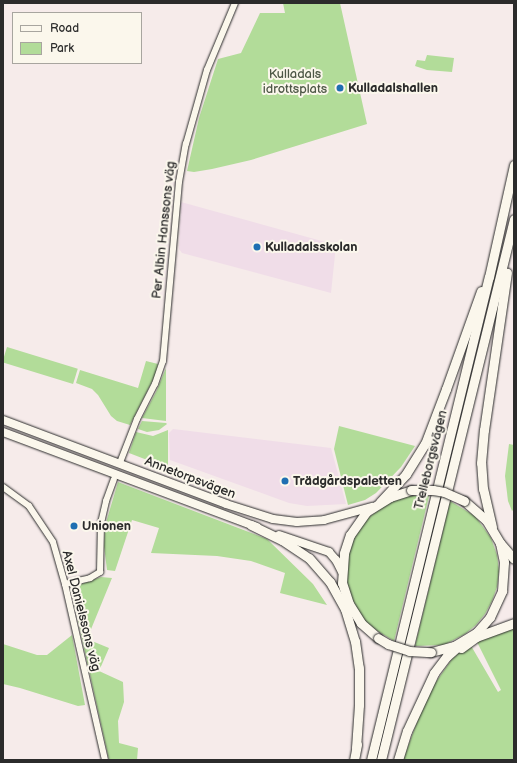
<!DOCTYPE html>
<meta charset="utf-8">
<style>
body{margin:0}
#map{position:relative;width:517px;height:763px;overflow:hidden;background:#f6ebea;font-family:"Balsamiq Sans",sans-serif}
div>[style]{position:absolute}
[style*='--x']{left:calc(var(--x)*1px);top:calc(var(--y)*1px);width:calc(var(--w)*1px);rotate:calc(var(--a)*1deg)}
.built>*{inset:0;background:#f0dde8}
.green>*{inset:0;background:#b2dc99;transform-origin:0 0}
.roads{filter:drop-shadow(0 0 1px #2b2b2b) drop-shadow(0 0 1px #2b2b2b)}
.tertiary>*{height:6px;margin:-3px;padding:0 3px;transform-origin:3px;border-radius:3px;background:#fbf7ec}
.primary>*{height:8px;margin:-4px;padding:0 4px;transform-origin:4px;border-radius:4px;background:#fbf7ec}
.trunk>*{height:9px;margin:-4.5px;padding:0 4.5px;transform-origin:4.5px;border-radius:4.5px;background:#fbf7ec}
.motorway>*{height:9px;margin:-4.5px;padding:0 4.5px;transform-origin:4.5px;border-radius:4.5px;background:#fbf7ec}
.bridges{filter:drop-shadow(0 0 1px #2b2b2b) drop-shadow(0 0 1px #2b2b2b)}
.trunk-bridge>*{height:9px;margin:-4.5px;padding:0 4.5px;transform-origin:4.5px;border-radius:4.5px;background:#fbf7ec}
.dots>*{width:11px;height:11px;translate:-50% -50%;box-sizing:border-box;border:2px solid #fbf7ec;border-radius:50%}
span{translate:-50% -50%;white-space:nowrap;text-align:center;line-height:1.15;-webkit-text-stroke:4px #fbf7ec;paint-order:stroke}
.park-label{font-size:13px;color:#4d5746}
.poi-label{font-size:13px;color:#2b2b2b;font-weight:700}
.left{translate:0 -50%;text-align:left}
.street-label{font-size:13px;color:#2b2b2b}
.frame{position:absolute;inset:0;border:4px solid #2b2b2b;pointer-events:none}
.legend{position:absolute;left:12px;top:12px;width:130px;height:52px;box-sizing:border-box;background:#fbf7ec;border:1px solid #a8a59f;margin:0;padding:5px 7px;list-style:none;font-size:12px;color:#2b2b2b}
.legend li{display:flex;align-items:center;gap:8px;height:20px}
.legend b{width:20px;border:1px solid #a8a59f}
</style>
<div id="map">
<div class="built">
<i style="clip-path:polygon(181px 202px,336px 245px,331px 293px,182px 253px,179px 249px)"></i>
<i style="clip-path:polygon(173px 429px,331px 448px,346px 504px,307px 506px,289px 503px,170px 460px,169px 433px)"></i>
</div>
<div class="green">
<i style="clip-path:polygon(283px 3px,340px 3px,367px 124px,251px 160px,212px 169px,194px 172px,187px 171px,199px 118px,218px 59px,241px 53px,260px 13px,285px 13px)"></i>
<i style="clip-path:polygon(427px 55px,454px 58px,452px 72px,427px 70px,415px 66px,417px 60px,425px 61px)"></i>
<i style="left:7px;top:347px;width:74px;height:16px;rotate:17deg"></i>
<i style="clip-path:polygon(146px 361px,158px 364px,155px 376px,130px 425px,117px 421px,111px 416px,98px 395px,92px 389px,76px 383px,80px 370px,138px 388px)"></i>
<i style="clip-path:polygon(166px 368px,166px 421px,142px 418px,156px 392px)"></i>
<i style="clip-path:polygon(142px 421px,166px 423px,167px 424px,159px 430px,147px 432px,138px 429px)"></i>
<i style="clip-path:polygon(339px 426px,415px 446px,401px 467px,376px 493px,365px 500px,348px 505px,334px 449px)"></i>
<i style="clip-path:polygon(168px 430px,168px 468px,129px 453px,136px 432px,153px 436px)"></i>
<i style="clip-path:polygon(509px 444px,514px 445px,514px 509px,512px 511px,508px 501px,505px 476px)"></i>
<i style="clip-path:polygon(118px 482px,267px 539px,313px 584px,327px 605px,280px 593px,285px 573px,251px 561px,217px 556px,151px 553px,159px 528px,132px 520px,115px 571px,107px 570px,104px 546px,105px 526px)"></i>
<i style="clip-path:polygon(404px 496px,429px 496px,394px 641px,371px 627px,362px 618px,351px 597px,345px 574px,348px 555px,354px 536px,364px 521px,386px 504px)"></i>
<i style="clip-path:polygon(450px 501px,475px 516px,491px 538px,497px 555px,499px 571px,497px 587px,492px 601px,485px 614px,476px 625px,465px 634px,444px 645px,415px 646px)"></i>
<i style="clip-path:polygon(101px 577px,112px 578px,87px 639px,109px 648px,99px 671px,123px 682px,124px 702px,118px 721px,119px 743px,138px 748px,137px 760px,109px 760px,72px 594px,76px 586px)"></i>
<i style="clip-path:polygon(514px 626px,514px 760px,403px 760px,424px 703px,433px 686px,452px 659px,463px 649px,470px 644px,498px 692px,501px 690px,476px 640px)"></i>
<i style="clip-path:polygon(72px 635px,85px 705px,78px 706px,20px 688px,3px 684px,3px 644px,37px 655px,47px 655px)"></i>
</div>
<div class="roads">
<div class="tertiary">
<i style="--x:121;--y:460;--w:44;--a:-68.7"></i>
<i style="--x:137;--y:419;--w:39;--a:-63"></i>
<i style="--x:155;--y:384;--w:24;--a:-71"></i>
<i style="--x:163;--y:361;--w:180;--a:-84.9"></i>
<i style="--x:179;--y:182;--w:39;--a:-80"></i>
<i style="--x:186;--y:144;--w:77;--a:-74.2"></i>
<i style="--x:207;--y:70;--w:73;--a:-67.3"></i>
<i style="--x:3;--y:487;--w:32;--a:36"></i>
<i style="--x:29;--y:506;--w:43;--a:56.3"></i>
<i style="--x:53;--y:542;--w:44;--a:74.1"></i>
<i style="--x:65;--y:584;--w:180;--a:77.2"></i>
<i style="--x:65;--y:584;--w:26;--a:-13"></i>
<i style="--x:90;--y:578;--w:12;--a:-31"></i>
<i style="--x:100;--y:572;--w:49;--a:-88.8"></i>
<i style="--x:101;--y:523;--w:23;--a:-77"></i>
<i style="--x:106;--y:501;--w:23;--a:-70"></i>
</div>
<div class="primary">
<i style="--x:3;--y:420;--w:238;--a:20.6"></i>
<i style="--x:226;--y:504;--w:49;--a:17.7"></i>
<i style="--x:273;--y:519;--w:24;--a:7"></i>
<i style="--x:297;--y:522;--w:27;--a:-4"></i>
<i style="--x:324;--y:520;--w:50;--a:-15.2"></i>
<i style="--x:3;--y:432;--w:271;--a:20.5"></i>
<i style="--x:279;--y:535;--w:53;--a:18.8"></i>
<i style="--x:329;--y:552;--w:11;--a:49"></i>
<i style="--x:336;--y:560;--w:13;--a:63"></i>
</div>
<div class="trunk">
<i style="--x:378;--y:638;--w:23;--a:-139"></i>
<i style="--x:361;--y:623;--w:22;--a:-122"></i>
<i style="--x:349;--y:604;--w:22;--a:-108"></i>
<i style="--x:342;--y:583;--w:30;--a:-86"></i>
<i style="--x:344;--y:553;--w:19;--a:-72"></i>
<i style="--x:350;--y:535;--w:28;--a:-55"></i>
<i style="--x:366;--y:512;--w:28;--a:-32"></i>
<i style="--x:390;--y:497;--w:22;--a:-18"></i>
<i style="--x:431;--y:652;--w:24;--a:-15"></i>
<i style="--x:454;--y:646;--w:27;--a:-31"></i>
<i style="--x:477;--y:632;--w:20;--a:-49"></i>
<i style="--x:490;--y:617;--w:29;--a:-65"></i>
<i style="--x:502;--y:591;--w:29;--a:-86"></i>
<i style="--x:504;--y:562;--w:19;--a:-102"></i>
<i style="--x:500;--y:543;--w:27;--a:-121"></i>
<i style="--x:486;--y:520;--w:29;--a:-139"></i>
</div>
<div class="motorway">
<i style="--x:380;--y:502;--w:38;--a:-47"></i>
<i style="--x:406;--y:474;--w:36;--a:-58"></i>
<i style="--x:425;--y:444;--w:59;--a:-69.1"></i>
<i style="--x:446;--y:389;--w:104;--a:-70.3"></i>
<i style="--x:251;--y:525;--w:34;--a:26"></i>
<i style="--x:282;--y:540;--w:32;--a:34"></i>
<i style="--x:309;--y:558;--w:32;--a:49"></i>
<i style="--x:330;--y:582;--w:31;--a:61"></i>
<i style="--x:345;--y:609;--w:34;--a:73"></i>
<i style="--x:355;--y:641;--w:27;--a:82"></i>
<i style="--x:359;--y:668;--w:37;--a:90"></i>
<i style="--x:359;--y:705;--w:43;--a:94"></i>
<i style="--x:492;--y:527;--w:39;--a:-103"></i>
<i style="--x:483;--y:489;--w:26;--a:-94"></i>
<i style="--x:481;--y:463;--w:33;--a:-85"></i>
<i style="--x:484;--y:430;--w:159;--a:-81.7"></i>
<i style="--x:500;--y:543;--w:21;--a:49"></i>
<i style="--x:461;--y:648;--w:19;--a:-36"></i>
<i style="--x:476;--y:637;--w:40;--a:-20.2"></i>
<i style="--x:354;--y:760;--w:16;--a:-79"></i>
<i style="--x:371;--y:760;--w:497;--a:-76.3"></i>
<i style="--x:489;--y:277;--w:115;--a:-77.4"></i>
<i style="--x:381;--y:760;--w:557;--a:-76.19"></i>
<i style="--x:398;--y:760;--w:30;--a:-73"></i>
<i style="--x:407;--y:731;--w:64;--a:-65"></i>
<i style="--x:434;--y:673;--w:21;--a:-53"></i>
<i style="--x:447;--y:656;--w:23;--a:-41"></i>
</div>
</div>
<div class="bridges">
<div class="trunk-bridge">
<i style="--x:411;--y:490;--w:22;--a:0"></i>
<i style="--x:433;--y:490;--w:11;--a:10"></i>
<i style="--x:444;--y:492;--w:22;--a:24"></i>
<i style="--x:378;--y:638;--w:12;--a:31"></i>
<i style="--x:388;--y:644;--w:22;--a:18"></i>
<i style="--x:409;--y:651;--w:22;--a:3"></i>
</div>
</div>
<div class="dots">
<i style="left:340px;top:88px;background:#1f6fb2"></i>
<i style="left:257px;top:247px;background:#1f6fb2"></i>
<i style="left:285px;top:481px;background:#1f6fb2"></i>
<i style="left:74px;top:526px;background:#1f6fb2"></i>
</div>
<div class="park-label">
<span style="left:295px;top:82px">Kulladals<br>idrottsplats</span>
</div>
<div class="poi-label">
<span class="left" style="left:348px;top:88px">Kulladalshallen</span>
<span class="left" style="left:265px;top:247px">Kulladalsskolan</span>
<span class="left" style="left:293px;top:481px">Trädgårdspaletten</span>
<span class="left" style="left:82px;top:526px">Unionen</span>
</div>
<div class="street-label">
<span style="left:164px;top:230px;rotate:-84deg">Per Albin Hanssons väg</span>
<span style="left:431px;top:460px;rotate:-76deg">Trelleborgsvägen</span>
<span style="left:190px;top:478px;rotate:21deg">Annetorpsvägen</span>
<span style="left:81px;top:611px;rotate:76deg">Axel Danielssons väg</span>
</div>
<div class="frame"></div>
<ul class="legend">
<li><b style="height:5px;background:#fbf7ec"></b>Road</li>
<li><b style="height:11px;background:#b2dc99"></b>Park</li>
</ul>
</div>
